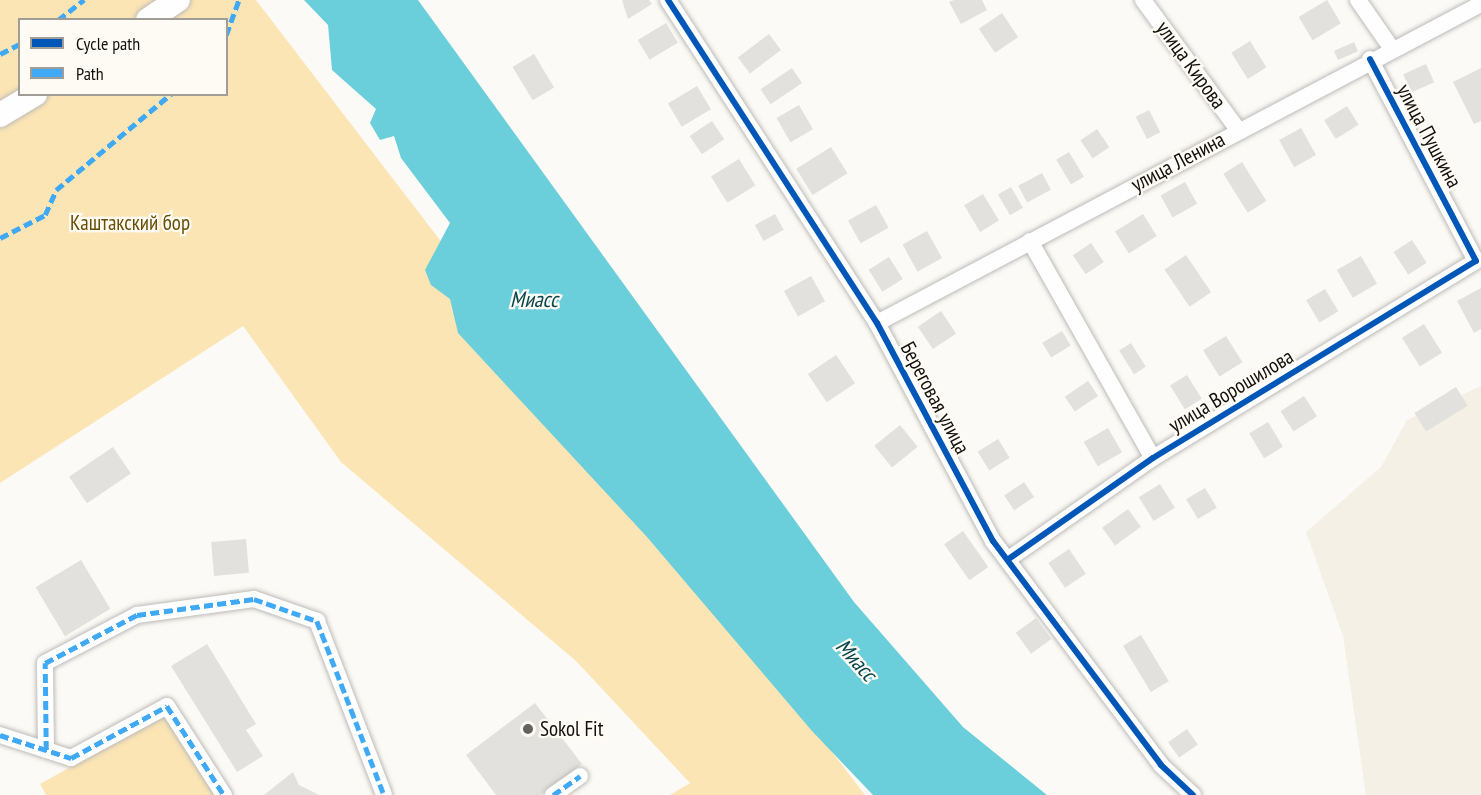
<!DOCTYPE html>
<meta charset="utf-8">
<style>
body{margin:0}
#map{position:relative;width:1481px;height:795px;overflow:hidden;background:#fcfaf6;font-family:"PT Sans Narrow",sans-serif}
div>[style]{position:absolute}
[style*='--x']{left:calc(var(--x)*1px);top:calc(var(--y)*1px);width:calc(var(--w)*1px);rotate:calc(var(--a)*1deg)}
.built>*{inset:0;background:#f5f0e5}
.green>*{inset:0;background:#fbe5b5}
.water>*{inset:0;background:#6bcfdb}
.building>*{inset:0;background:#e3e1dd;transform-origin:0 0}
.roads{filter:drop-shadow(0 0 2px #bdbbb7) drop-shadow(0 0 2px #bdbbb7)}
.minor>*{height:16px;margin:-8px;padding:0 8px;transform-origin:8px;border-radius:8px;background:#fffefe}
.secondary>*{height:24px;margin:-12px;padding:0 12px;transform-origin:12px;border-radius:12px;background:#fffefe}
.quiet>*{height:4.5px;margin-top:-2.25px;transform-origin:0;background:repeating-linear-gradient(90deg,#3fa9f5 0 9px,transparent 0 13.5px)}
.cycleway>*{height:6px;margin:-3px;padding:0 3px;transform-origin:3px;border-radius:3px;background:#0057b8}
.dots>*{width:16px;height:16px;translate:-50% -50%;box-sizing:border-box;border:3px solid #fefbf4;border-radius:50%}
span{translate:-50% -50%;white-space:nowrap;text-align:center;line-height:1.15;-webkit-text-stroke:4.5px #fefbf4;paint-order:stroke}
.street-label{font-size:21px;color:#12100c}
.park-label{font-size:21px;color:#694f06}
.poi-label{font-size:21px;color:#12100c}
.left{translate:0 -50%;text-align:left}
.water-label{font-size:22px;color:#08464e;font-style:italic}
.legend{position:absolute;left:18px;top:18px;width:210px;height:78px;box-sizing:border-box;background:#fefbf4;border:2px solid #a09d97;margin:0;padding:8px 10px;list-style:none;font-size:18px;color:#12100c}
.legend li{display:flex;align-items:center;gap:12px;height:30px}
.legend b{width:30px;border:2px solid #a09d97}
</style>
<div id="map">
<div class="built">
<i style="clip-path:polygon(1481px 386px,1481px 795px,1366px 795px,1343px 636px,1306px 532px,1381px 467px,1407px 420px)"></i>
</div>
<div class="green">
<i style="clip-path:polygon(evenodd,0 0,256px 0,865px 795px,670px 795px,690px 783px,576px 661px,341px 462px,243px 326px,0 483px,0 0,20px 20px,226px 20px,226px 94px,20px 94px,20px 20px)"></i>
<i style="clip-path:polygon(167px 713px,218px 795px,46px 795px,40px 784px)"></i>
</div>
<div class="water">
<i style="clip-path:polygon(304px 0,418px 0,854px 602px,963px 727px,1047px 795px,873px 795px,812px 731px,647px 537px,458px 333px,450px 299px,431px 285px,425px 270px,450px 223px,401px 158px,394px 136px,380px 140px,370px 123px,376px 109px,332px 70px,328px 25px)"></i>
</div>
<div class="building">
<i style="clip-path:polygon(622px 0,649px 0,652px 4px,628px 19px)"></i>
<i style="clip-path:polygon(954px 0,982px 0,987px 10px,961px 24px,949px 2px)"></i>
<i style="left:1327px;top:0;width:27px;height:33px;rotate:59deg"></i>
<i style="left:1002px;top:13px;width:29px;height:28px;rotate:56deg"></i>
<i style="left:666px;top:23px;width:23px;height:33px;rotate:59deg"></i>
<i style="left:769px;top:34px;width:20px;height:39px;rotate:53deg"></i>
<i style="left:1250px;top:41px;width:31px;height:22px;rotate:58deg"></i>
<i style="left:1354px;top:42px;width:10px;height:22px;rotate:66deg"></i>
<i style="left:534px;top:54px;width:39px;height:25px;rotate:59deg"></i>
<i style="left:1426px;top:64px;width:20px;height:25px;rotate:66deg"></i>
<i style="left:792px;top:68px;width:18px;height:38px;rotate:56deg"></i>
<i style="clip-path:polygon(1481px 68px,1481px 121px,1474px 124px,1453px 82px)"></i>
<i style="left:697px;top:86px;width:27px;height:34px;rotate:59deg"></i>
<i style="left:799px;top:105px;width:28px;height:26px;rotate:60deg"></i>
<i style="left:1347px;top:106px;width:22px;height:27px;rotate:58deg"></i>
<i style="left:1149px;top:110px;width:25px;height:15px;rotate:63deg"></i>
<i style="left:712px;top:121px;width:22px;height:27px;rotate:56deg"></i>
<i style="left:1301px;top:128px;width:31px;height:25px;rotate:61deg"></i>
<i style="left:1097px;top:129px;width:22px;height:20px;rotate:56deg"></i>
<i style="left:831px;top:147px;width:31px;height:41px;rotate:58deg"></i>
<i style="left:1069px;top:152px;width:29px;height:15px;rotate:59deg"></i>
<i style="left:739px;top:159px;width:31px;height:33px;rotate:58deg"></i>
<i style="left:1242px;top:162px;width:46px;height:22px;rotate:58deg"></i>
<i style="left:1042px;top:173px;width:19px;height:27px;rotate:62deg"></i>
<i style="left:1185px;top:182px;width:25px;height:28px;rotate:61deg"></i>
<i style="left:1011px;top:187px;width:24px;height:15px;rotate:60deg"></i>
<i style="left:983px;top:194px;width:31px;height:22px;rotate:59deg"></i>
<i style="left:876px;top:205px;width:26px;height:32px;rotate:61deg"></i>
<i style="left:775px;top:214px;width:18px;height:23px;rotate:61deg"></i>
<i style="left:1143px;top:214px;width:26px;height:33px;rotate:58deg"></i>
<i style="left:927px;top:231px;width:31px;height:28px;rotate:61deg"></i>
<i style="left:1412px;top:240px;width:27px;height:22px;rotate:57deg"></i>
<i style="left:1091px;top:243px;width:23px;height:22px;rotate:56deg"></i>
<i style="left:1186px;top:255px;width:45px;height:26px;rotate:56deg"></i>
<i style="left:1361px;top:256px;width:32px;height:28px;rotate:60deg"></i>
<i style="left:889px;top:257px;width:26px;height:24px;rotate:58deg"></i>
<i style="left:811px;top:276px;width:29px;height:31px;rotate:61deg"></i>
<i style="clip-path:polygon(1481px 288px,1481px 329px,1474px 333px,1457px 301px)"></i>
<i style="left:1325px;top:289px;width:26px;height:22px;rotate:59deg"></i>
<i style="left:941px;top:311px;width:27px;height:28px;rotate:56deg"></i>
<i style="left:1424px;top:324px;width:34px;height:26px;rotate:58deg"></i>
<i style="left:1062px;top:331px;width:17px;height:23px;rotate:59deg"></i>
<i style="left:1226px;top:336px;width:31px;height:27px;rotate:58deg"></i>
<i style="left:1131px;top:343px;width:28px;height:14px;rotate:58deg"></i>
<i style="left:836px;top:355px;width:34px;height:34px;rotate:56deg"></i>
<i style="left:1187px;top:375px;width:28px;height:20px;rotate:58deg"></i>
<i style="left:1088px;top:381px;width:18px;height:28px;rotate:56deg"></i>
<i style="left:1456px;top:387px;width:22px;height:49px;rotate:58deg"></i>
<i style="left:1304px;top:396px;width:24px;height:28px;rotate:57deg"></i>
<i style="left:1268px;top:422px;width:29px;height:22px;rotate:59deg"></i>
<i style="left:900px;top:425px;width:28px;height:33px;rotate:51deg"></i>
<i style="left:1108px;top:428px;width:28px;height:28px;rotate:60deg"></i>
<i style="left:998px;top:439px;width:22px;height:24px;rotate:58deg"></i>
<i style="left:113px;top:447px;width:32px;height:53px;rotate:56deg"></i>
<i style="left:1024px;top:482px;width:18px;height:24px;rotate:56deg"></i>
<i style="left:1160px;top:484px;width:28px;height:25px;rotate:58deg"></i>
<i style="left:1205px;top:488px;width:23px;height:22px;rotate:59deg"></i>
<i style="left:1128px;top:509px;width:22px;height:32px;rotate:54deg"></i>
<i style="left:963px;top:531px;width:44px;height:23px;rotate:55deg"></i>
<i style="left:246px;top:539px;width:34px;height:35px;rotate:85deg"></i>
<i style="left:1069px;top:549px;width:30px;height:25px;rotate:56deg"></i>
<i style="left:81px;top:560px;width:57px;height:53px;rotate:59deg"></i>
<i style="left:1036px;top:618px;width:26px;height:25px;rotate:54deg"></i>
<i style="left:1141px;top:635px;width:54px;height:21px;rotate:59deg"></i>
<i style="clip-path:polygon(207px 644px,256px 724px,246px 730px,263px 756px,237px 772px,171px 666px)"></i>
<i style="clip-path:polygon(535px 703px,582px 764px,541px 795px,496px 795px,466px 755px)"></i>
<i style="left:1187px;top:729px;width:19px;height:23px;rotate:55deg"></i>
<i style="clip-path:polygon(293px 772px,299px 785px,319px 795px,264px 795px)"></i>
</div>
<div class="roads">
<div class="minor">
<i style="--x:668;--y:0;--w:385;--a:57.1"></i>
<i style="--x:877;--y:323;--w:247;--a:62"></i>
<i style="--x:993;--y:541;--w:280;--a:53.1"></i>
<i style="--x:1161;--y:765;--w:44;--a:43.2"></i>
<i style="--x:1143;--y:0;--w:161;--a:53.8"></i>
<i style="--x:1358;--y:0;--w:60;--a:55.2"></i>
<i style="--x:1030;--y:241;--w:249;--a:60.5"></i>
<i style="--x:877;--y:323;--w:683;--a:-27.84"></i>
<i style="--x:1010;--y:558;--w:174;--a:-35"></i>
<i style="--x:1153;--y:458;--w:378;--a:-31.4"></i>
<i style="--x:1476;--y:261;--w:228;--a:-117.7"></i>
<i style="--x:0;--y:735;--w:75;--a:17.9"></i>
<i style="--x:71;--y:758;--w:109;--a:-28.4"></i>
<i style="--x:167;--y:706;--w:106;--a:57.4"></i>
<i style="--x:46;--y:750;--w:87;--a:-90.7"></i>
<i style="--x:45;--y:663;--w:104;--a:-27.6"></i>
<i style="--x:137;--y:615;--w:118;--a:-7.8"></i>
<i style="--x:254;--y:599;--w:67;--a:19.2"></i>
<i style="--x:317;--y:621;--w:186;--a:68.9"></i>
<i style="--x:553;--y:795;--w:33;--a:-35"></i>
</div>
<div class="secondary">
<i style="--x:148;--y:20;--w:36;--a:-34"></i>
<i style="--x:0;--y:115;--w:41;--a:-31"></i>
</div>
</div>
<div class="quiet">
<i style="--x:58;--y:20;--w:33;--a:-38"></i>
<i style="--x:226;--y:35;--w:37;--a:-70"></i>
<i style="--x:0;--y:54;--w:22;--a:-27"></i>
<i style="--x:0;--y:238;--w:51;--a:-27.1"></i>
<i style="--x:45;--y:215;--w:27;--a:-66"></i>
<i style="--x:56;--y:190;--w:150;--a:-39.9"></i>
<i style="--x:0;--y:735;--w:75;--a:17.9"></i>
<i style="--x:71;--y:758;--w:109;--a:-28.4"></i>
<i style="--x:167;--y:706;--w:106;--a:57.4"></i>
<i style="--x:46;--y:750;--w:87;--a:-90.7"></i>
<i style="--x:45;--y:663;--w:104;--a:-27.6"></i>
<i style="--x:137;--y:615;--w:118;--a:-7.8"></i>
<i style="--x:254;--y:599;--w:67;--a:19.2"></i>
<i style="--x:317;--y:621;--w:186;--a:68.9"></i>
<i style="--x:553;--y:795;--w:33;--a:-35"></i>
</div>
<div class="cycleway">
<i style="--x:668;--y:0;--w:385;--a:57.1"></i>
<i style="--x:877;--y:323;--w:247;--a:62"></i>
<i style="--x:993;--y:541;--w:280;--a:53.1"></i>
<i style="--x:1161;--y:765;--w:44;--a:43.2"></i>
<i style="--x:1010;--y:558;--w:174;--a:-35"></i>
<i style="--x:1153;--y:458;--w:378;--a:-31.4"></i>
<i style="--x:1476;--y:261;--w:228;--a:-117.7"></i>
</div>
<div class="dots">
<i style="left:528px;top:729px;background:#64625e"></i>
</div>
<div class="street-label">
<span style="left:1191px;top:65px;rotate:54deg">улица Кирова</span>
<span style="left:1429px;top:136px;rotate:62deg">улица Пушкина</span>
<span style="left:1178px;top:162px;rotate:-28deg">улица Ленина</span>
<span style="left:1231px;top:391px;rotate:-31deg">улица Ворошилова</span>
<span style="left:935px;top:398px;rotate:62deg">Береговая улица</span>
</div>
<div class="park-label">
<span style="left:130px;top:223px">Каштакский бор</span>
</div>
<div class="poi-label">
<span class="left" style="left:540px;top:729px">Sokol Fit</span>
</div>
<div class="water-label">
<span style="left:534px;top:300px">Миасс</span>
<span style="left:856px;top:660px;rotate:48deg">Миасс</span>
</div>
<ul class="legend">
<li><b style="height:8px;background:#0057b8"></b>Cycle path</li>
<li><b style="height:8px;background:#3fa9f5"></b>Path</li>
</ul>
</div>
